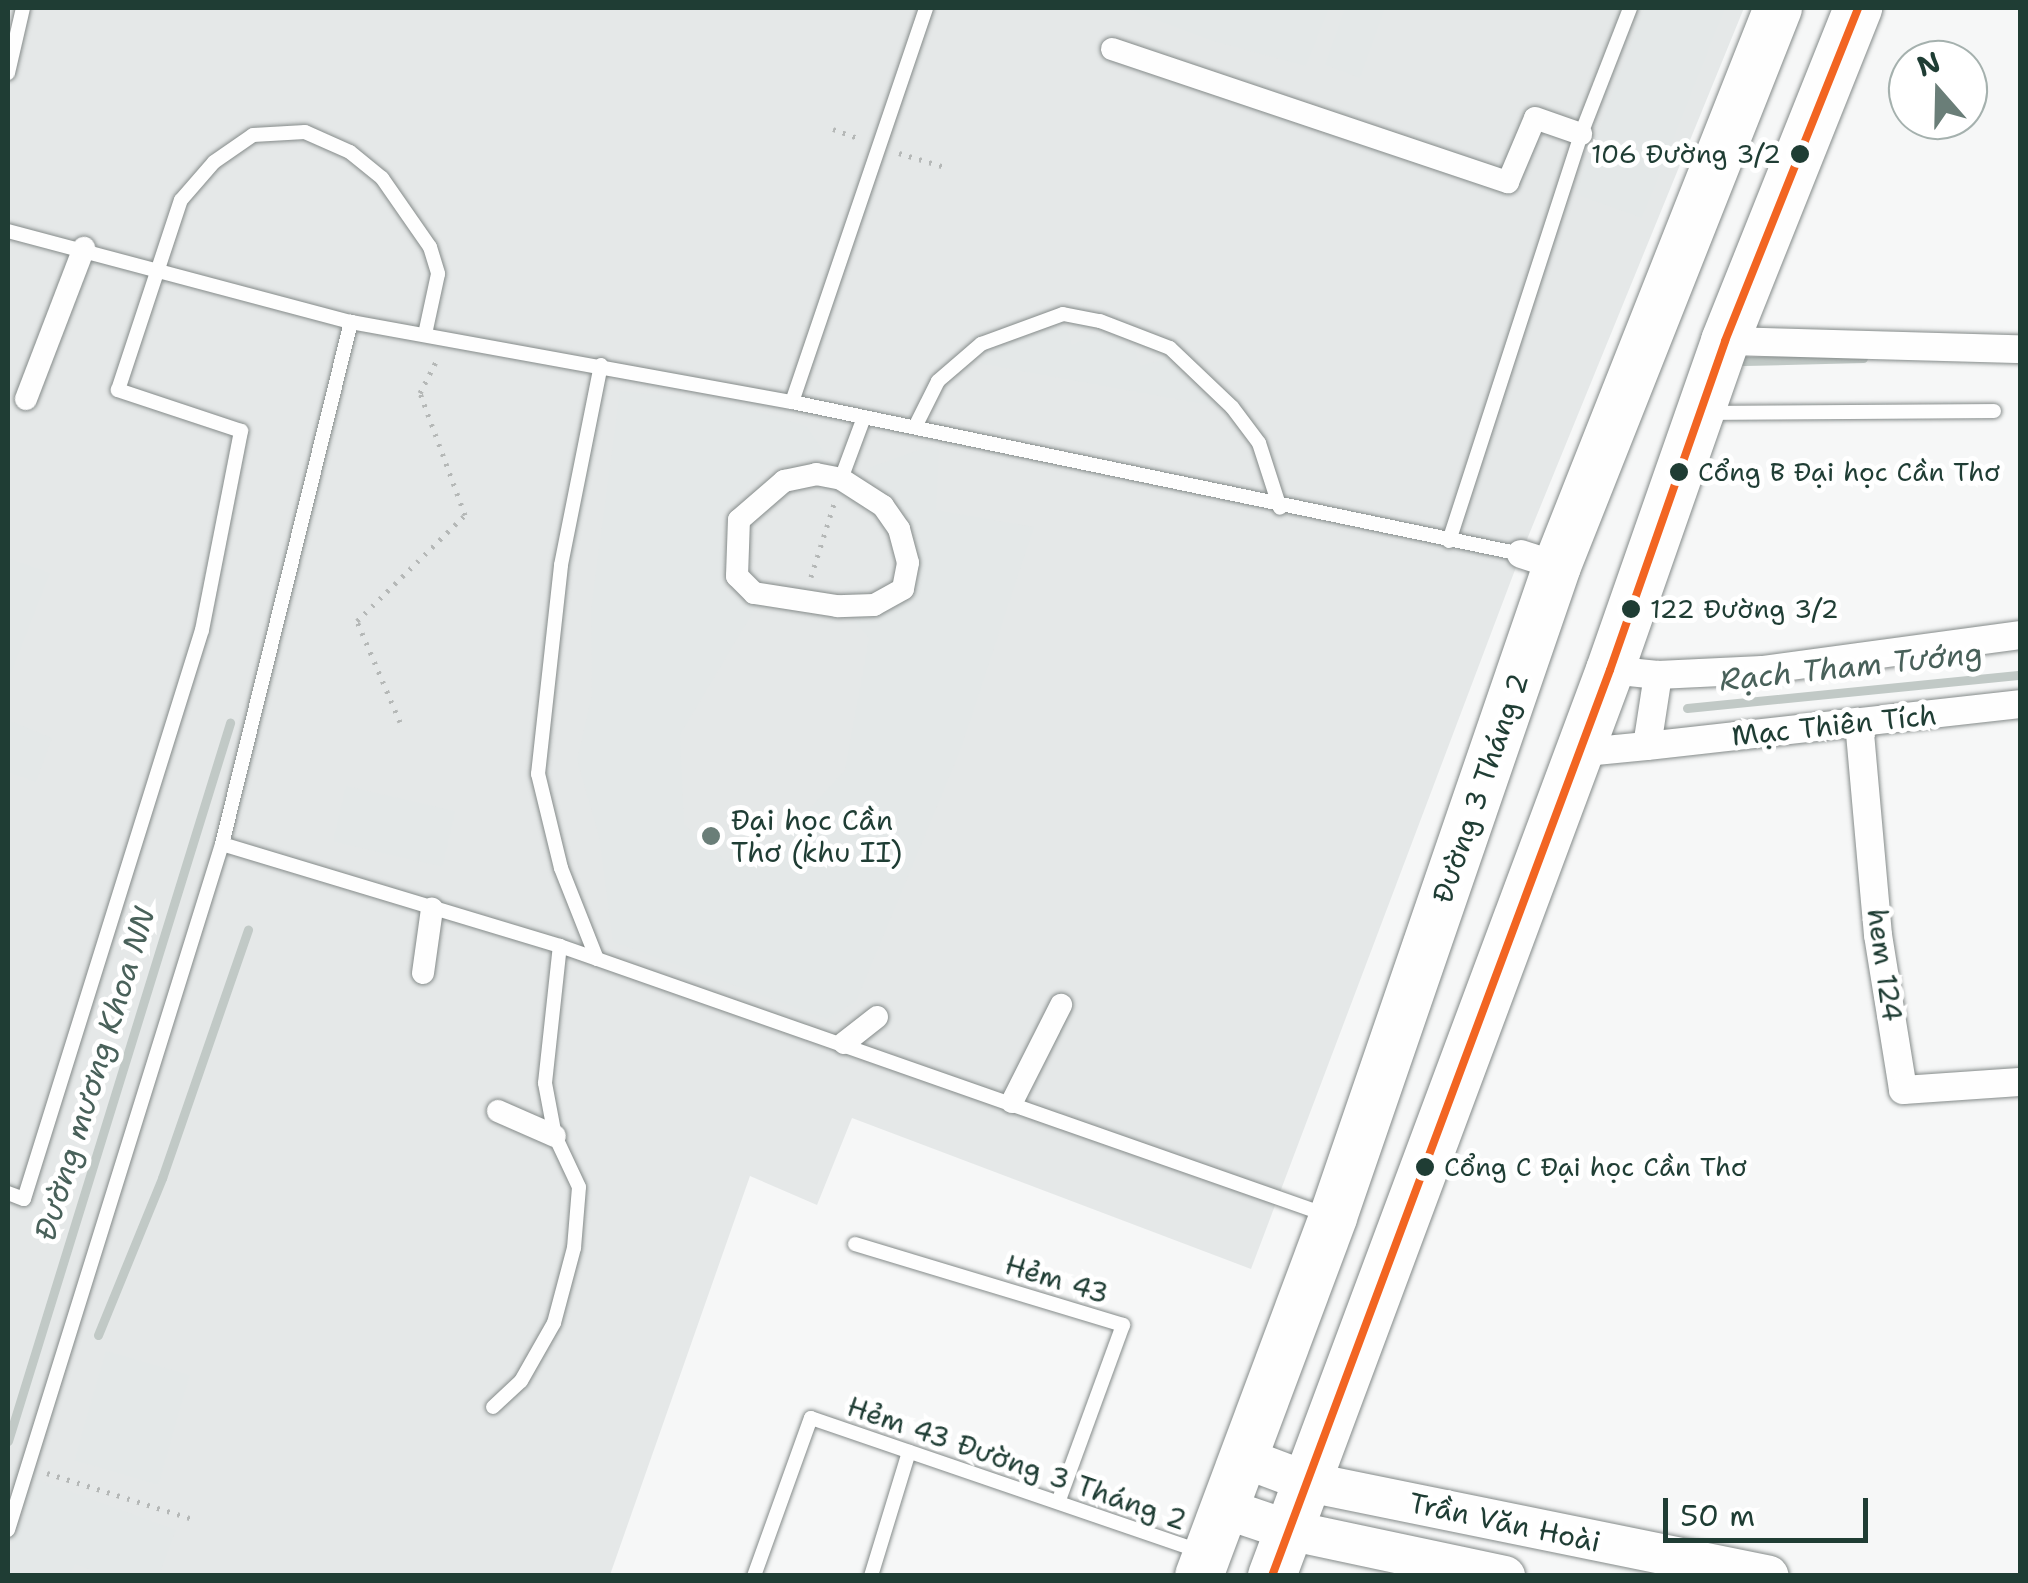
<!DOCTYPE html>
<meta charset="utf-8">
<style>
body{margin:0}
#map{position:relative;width:2028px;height:1583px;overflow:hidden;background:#f6f7f7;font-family:"Shantell Sans",sans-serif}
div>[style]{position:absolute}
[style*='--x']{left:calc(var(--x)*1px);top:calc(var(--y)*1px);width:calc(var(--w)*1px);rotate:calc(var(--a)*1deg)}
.built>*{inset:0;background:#e5e8e8}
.green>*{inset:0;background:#e4e8e8;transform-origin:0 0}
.stream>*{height:9px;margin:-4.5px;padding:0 4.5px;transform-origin:4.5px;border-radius:4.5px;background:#c1c9c6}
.path>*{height:5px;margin-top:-2.5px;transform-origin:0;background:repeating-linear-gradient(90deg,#b5b8b7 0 2.5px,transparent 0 10.5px)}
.roads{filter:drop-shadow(0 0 2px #858b8a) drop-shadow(0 0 2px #858b8a)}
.service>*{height:14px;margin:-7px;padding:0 7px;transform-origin:7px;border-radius:7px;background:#fefefe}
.pedestrian>*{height:22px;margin:-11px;padding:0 11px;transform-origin:11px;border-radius:11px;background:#fefefe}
.minor>*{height:28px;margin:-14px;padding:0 14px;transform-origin:14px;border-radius:14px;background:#fefefe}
.secondary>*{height:40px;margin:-20px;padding:0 20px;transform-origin:20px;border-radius:20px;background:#fefefe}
.trunk>*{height:48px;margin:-24px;padding:0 24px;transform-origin:24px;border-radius:24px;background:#fefefe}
.bus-1>*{height:8px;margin:-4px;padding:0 4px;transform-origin:4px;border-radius:4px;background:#f26522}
.dots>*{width:28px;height:28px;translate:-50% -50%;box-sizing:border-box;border:5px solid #fff;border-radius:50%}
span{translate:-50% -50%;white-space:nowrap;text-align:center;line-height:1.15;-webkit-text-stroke:10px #fff;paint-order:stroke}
.bus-label{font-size:26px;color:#1f3d34}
.right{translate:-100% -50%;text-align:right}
.left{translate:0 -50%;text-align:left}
.street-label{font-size:28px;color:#1f3d34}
.poi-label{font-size:28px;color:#1f3d34}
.water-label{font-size:30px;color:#49615a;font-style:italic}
.frame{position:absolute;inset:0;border:10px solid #1f3d34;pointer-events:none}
.north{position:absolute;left:1888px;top:40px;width:100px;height:100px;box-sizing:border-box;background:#fff;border:2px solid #a5b1ae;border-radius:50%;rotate:340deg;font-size:28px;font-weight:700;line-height:40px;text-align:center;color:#1f3d34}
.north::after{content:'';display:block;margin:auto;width:35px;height:45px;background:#6a7e78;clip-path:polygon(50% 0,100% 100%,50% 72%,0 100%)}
.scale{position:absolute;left:1663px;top:1498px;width:205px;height:45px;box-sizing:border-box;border:5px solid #1f3d34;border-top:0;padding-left:12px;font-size:30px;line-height:35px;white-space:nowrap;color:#1f3d34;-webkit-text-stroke:8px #fff;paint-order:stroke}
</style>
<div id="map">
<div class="built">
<i style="clip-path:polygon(8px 8px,1744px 8px,1521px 554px,1251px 1269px,852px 1118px,817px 1205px,750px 1176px,610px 1575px,8px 1576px)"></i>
</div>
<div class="green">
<i style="clip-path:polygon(1125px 8px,1320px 8px,1328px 10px,1306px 66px,1213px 41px)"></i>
<i style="clip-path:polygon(1345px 8px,1385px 8px,1360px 78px,1325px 65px)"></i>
<i style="clip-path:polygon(1644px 8px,1725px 8px,1642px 218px,1575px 194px)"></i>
<i style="clip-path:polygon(1066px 326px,1072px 345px,1095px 335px,1133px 345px,1141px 366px,1166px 358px,1220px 407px,978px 363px,1005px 338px)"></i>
<i style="clip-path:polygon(620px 391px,727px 402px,806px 426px,826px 456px,766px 469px,721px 515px,726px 592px,755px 609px,680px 735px,684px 824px,726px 861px,785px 835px,845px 770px,869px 638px,849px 615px,910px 591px,918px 548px,897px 498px,873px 483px,868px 468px,930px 446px,939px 450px,936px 510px,1034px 527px,960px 751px,856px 1002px,827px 1019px,613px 942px,599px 836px,577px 760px,592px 694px,591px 609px)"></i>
<i style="clip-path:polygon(8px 558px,50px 573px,8px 681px)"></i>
<i style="clip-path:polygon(8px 720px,52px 738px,36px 782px,8px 772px)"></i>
<i style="left:346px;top:786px;width:112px;height:57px;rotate:13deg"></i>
<i style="left:106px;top:1351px;width:87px;height:114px;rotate:16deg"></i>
<i style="clip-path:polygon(36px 1479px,176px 1530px,159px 1575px,105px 1575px,75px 1564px,70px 1575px,8px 1575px,8px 1556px)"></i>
</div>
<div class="stream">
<i style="--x:1744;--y:361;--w:119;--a:-1.4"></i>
<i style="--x:1687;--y:708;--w:335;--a:-5.7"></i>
<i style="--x:98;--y:1335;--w:170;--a:-67.8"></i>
<i style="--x:162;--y:1178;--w:263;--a:-70.9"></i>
<i style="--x:8;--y:1441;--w:752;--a:-72.82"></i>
</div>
<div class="path">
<i style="--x:833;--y:129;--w:29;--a:20"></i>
<i style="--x:899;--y:153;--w:51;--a:17"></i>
<i style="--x:811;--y:577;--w:80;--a:-72.5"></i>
<i style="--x:400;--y:722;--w:110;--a:-113.1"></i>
<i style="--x:357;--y:621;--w:151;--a:-44.5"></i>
<i style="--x:465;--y:515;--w:130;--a:-110.2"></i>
<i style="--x:420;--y:393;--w:38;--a:-63"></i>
<i style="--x:47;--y:1473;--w:150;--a:17.5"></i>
</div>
<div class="roads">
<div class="service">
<i style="--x:8;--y:73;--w:67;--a:-77"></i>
<i style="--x:8;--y:231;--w:355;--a:14.9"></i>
<i style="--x:351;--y:322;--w:448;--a:10.3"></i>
<i style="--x:792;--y:402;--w:745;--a:11.78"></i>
<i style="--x:792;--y:402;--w:416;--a:-71.2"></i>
<i style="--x:1706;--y:413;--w:288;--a:-0.4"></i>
<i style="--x:915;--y:427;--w:51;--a:-63.4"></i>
<i style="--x:938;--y:381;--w:57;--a:-40.7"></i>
<i style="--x:981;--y:344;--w:87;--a:-20.1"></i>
<i style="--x:1063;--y:314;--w:38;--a:11"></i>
<i style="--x:1100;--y:321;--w:75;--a:21.1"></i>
<i style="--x:1170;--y:348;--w:86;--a:43.6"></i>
<i style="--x:1232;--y:407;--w:45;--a:53.1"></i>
<i style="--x:1259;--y:443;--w:68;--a:72.1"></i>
<i style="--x:841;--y:479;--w:63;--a:-69.6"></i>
<i style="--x:1449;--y:541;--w:428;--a:-72"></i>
<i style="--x:1581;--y:134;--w:135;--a:-68.7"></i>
<i style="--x:222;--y:844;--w:538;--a:-76.12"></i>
<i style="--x:597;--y:959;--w:98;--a:-111.6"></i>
<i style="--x:561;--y:868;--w:97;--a:-103.7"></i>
<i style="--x:538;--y:774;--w:210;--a:-83.7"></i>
<i style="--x:561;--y:565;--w:204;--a:-78.7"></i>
<i style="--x:8;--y:1193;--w:17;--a:21"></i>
<i style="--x:24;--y:1199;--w:596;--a:-72.63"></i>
<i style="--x:202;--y:630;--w:203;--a:-78.9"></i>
<i style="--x:241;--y:431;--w:130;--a:-161.6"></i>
<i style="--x:118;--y:390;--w:200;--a:-71.7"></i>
<i style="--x:181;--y:200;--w:50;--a:-49"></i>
<i style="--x:214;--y:162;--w:47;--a:-34.7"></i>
<i style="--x:253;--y:135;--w:52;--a:-3.3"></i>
<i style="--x:305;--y:132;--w:49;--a:24"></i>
<i style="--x:350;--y:152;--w:41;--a:39.1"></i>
<i style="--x:382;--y:178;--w:84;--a:55.2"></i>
<i style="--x:430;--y:247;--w:28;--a:73"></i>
<i style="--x:438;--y:274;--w:61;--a:102.2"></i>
<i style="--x:855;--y:1244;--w:280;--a:16.8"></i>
<i style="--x:1123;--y:1325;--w:186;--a:110.1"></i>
<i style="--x:493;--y:1407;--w:38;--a:-43"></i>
<i style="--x:521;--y:1381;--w:67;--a:-60.4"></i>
<i style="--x:554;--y:1323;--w:78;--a:-75.1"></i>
<i style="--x:574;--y:1248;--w:61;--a:-85.3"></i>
<i style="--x:579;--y:1187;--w:56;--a:-115.2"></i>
<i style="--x:555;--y:1136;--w:54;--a:-100.7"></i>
<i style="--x:545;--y:1083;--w:138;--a:-83.8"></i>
<i style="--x:8;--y:1530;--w:719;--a:-72.67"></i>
<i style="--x:222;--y:844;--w:353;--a:16.8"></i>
<i style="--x:560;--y:946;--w:813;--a:19.33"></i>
<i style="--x:754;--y:1576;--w:168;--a:-70.2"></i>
<i style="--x:811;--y:1418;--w:413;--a:18.9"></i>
<i style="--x:871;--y:1576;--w:130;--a:-73"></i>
</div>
<div class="pedestrian">
<i style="--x:1112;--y:49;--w:418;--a:18.6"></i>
<i style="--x:1508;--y:182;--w:69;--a:-67.1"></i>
<i style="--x:1535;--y:118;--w:49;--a:19.2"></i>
<i style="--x:26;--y:399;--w:162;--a:-69"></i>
<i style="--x:816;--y:474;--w:25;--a:11"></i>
<i style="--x:841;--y:479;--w:50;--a:32.7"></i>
<i style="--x:883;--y:506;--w:28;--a:55"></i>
<i style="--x:899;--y:529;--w:35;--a:75"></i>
<i style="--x:908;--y:563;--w:26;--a:101"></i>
<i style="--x:903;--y:589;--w:33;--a:151"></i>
<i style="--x:874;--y:605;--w:37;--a:178"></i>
<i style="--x:837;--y:606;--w:84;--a:-171.1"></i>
<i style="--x:754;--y:593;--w:24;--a:-135"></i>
<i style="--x:737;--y:576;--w:56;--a:-88"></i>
<i style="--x:739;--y:520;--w:60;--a:-40.9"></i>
<i style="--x:784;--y:481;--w:33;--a:-12"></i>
<i style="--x:423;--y:973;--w:65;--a:-82"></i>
<i style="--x:844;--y:1043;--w:42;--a:-38.2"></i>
<i style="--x:1012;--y:1102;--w:109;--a:-63.2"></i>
<i style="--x:498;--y:1111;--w:62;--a:23.7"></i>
</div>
<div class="minor">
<i style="--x:1725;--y:341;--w:295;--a:1.6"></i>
<i style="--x:1521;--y:554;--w:38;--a:18"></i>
<i style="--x:1658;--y:675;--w:104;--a:-2.8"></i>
<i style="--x:1762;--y:670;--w:260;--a:-7.7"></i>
<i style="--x:1859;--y:722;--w:214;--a:84.9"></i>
<i style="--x:1878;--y:935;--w:157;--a:80.8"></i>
<i style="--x:1903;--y:1090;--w:117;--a:-3.9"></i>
<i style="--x:1647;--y:746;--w:375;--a:-6.4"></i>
<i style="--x:1575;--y:753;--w:72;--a:-5.6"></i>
<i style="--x:1647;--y:746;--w:72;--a:-81.2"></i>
<i style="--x:1658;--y:675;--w:48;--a:-174.1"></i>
</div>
<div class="secondary">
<i style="--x:1244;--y:1458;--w:68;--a:20.6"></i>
<i style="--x:1308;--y:1482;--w:470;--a:11.5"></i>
<i style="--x:1223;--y:1508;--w:69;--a:18.7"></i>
<i style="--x:1288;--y:1530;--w:222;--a:12"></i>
</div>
<div class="trunk">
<i style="--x:1199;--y:1576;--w:383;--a:-69.5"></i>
<i style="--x:1333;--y:1217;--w:688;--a:-71.01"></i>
<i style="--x:1557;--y:566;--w:600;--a:-68.39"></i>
<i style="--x:1272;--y:1576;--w:967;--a:-69.54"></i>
<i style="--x:1610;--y:670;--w:349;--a:-70.7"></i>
<i style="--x:1725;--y:341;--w:359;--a:-68.2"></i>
</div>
</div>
<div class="bus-1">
<i style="--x:1272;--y:1576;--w:967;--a:-69.54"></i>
<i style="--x:1610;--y:670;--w:349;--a:-70.7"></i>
<i style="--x:1725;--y:341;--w:359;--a:-68.2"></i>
</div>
<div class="dots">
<i style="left:1800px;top:154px;background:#1f3d34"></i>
<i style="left:1679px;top:472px;background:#1f3d34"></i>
<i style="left:1631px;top:609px;background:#1f3d34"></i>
<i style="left:711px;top:836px;background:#6a7e78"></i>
<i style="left:1425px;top:1167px;background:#1f3d34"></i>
</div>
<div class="bus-label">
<span class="right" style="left:1781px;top:154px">106 Đường 3/2</span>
<span class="left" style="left:1698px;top:472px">Cổng B Đại học Cần Thơ</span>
<span class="left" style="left:1650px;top:609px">122 Đường 3/2</span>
<span class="left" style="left:1444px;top:1167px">Cổng C Đại học Cần Thơ</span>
</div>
<div class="street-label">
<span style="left:1834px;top:725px;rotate:-6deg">Mạc Thiên Tích</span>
<span style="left:1480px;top:788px;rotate:-71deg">Đường 3 Tháng 2</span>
<span style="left:1885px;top:965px;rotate:82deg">hem 124</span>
<span style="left:1057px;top:1279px;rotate:17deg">Hẻm 43</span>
<span style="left:1017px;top:1463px;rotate:19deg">Hẻm 43 Đường 3 Tháng 2</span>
<span style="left:1505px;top:1522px;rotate:12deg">Trần Văn Hoài</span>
</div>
<div class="poi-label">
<span class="left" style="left:731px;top:836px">Đại học Cần<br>Thơ (khu II)</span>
</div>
<div class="water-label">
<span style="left:1851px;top:667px;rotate:-6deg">Rạch Tham Tướng</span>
<span style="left:95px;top:1074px;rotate:-73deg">Đường mương Khoa NN</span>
</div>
<div class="frame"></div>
<div class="north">N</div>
<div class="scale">50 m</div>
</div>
